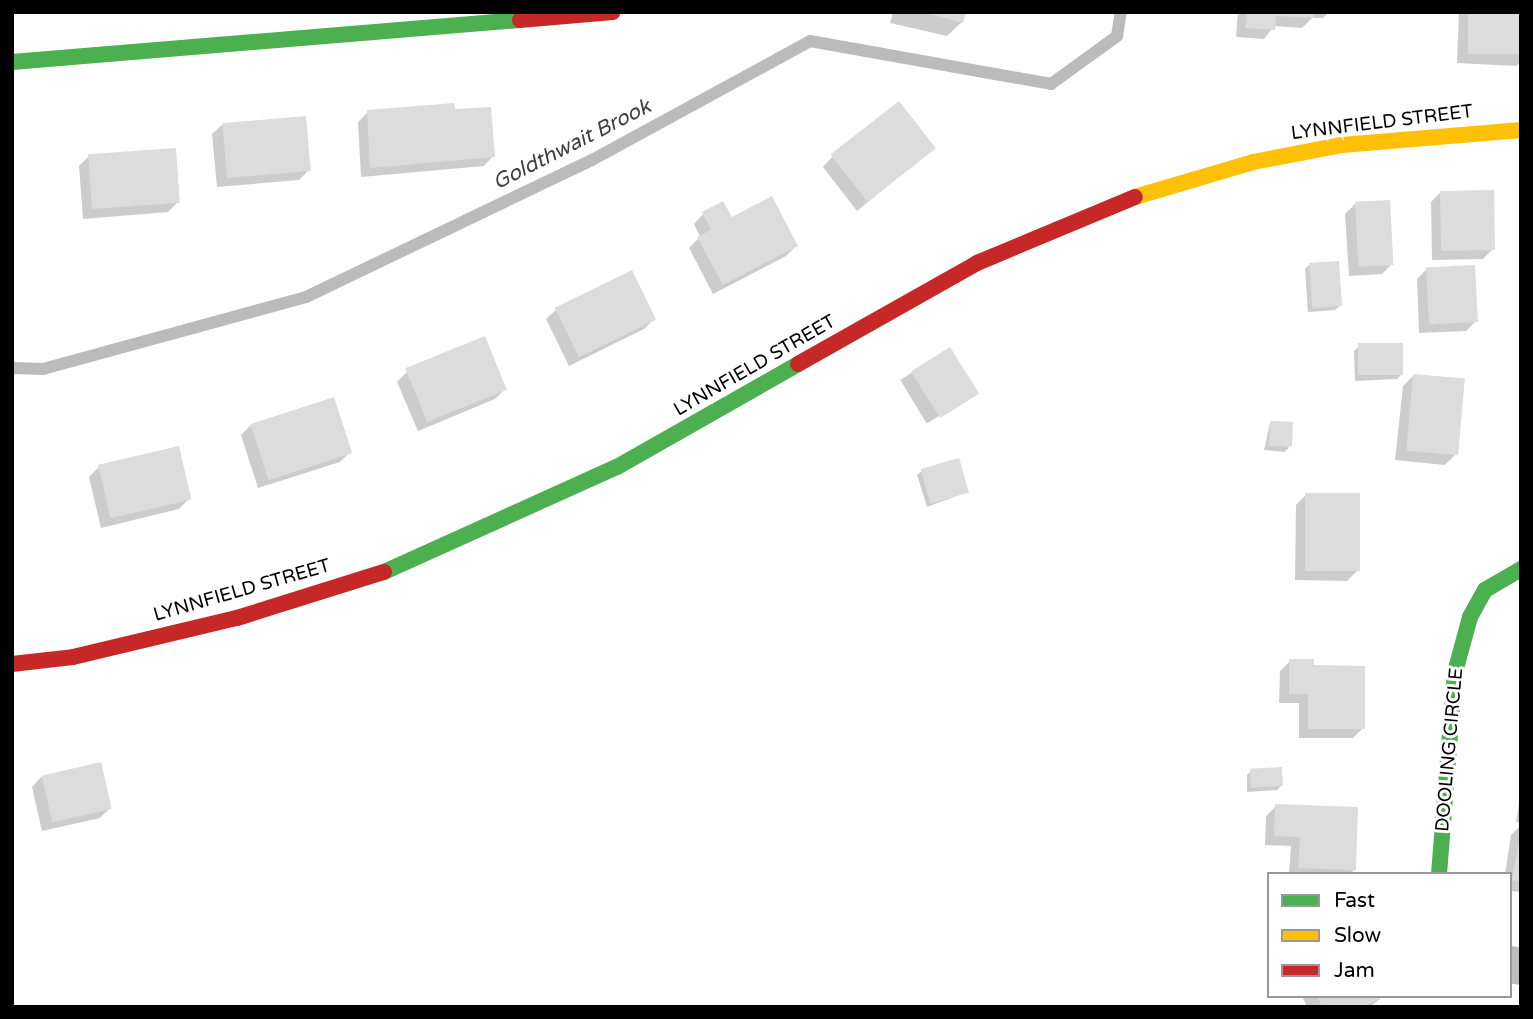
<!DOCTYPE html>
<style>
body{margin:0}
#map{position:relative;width:1533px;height:1019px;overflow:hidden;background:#fff;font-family:"Varela Round",sans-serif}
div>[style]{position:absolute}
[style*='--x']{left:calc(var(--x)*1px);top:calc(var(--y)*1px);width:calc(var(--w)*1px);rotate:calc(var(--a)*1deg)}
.shadow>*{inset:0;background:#0003;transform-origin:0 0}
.stream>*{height:12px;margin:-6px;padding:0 6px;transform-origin:6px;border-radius:6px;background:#bbb}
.building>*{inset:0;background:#dcdcdc;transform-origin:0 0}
.street>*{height:37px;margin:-18.5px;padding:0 18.5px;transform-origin:18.5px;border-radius:18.5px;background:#bdbdbd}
.fast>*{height:16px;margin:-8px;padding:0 8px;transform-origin:8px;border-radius:8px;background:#4caf50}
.slow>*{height:16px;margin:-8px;padding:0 8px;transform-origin:8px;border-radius:8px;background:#ffc107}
.jam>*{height:16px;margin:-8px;padding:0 8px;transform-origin:8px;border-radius:8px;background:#c62828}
span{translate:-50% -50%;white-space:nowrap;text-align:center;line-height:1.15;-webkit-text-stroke:6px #fff;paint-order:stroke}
.street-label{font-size:19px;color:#000}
.water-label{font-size:21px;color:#3f3f3f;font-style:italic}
.frame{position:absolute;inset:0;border:14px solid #000;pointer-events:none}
.legend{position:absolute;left:1267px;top:872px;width:245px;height:126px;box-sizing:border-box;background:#fff;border:2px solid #999;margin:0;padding:9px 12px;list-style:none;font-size:21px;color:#000}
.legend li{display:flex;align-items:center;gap:14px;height:35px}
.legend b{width:35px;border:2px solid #999}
</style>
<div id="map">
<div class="shadow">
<i style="clip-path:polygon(893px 12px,964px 12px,962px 22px,947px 36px,890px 23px)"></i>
<i style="clip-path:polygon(1238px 12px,1329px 12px,1323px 18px,1312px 18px,1302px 28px,1274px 26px,1264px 39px,1236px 37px)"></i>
<i style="clip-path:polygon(1459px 12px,1521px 12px,1521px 61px,1516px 66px,1457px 63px)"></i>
<i style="clip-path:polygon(453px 111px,493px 156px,484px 166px,361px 177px,358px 122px,368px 112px)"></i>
<i style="clip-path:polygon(222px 125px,309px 170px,299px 180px,217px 187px,212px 134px)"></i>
<i style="clip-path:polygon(934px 148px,857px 211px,823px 167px,832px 157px)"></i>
<i style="clip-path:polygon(89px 156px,178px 202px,168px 212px,83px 219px,79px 166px)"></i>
<i style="clip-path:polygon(1441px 192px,1493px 249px,1483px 259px,1432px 260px,1431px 202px)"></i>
<i style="clip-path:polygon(1355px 204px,1392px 264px,1382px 274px,1349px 276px,1345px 214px)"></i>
<i style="clip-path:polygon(703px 214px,731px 220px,796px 246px,786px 256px,713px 294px,689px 248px,700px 237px,694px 224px)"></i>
<i style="clip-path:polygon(1310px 264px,1340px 306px,1335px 310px,1308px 312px,1305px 269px)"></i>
<i style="clip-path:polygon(1427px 269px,1476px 321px,1466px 331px,1419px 333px,1417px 279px)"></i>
<i style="clip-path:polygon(556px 310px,654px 319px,644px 329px,569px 366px,546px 319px)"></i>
<i style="clip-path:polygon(1359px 346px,1402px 374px,1397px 379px,1355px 381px,1354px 351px)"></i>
<i style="left:950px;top:350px;width:51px;height:58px;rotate:59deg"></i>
<i style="clip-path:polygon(407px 372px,505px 389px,495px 399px,418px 431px,397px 382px)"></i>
<i style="clip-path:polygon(1413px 376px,1455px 455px,1445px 465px,1395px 460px,1403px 386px)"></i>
<i style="clip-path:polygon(1270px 423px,1289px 448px,1284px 452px,1264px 450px)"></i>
<i style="clip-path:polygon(251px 425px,350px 452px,340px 462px,258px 488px,241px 435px)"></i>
<i style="clip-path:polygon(99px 467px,189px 499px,179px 509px,101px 528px,89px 477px)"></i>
<i style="clip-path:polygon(922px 471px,967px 492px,927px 507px,917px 475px)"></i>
<i style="clip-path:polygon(1306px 495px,1357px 571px,1347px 581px,1295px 580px,1296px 505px)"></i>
<i style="clip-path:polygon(1290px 661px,1312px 667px,1363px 728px,1353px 738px,1299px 738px,1299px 703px,1279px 703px,1280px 671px)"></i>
<i style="clip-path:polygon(1251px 771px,1281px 786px,1277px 790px,1247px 792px,1247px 775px)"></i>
<i style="clip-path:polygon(41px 777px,110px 808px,100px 818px,42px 831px,32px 787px)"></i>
<i style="clip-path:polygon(1521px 790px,1521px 822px,1516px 822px)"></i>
<i style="clip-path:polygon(1276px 806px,1354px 870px,1350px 874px,1289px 874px,1291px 846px,1265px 845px,1266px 816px)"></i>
<i style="clip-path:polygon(1521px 825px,1521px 892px,1510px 891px,1510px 874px,1505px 874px,1511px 835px)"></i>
<i style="clip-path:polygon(1302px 996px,1383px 996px,1370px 1007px,1307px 1007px)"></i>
</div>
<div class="stream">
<i style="--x:12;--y:368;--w:31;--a:2"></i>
<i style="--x:43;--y:369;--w:273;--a:-15.3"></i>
<i style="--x:306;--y:297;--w:317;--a:-25.6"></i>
<i style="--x:592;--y:160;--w:248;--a:-28.6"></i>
<i style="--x:810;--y:41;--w:245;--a:10.1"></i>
<i style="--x:1051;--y:84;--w:82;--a:-36"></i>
<i style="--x:1117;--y:36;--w:24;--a:-81"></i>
</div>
<div class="building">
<i style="clip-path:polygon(923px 12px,966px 12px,963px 23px)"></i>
<i style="clip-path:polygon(1247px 12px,1314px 12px,1314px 18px,1276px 16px,1275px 30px,1245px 28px)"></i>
<i style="left:1468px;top:12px;width:53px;height:42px"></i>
<i style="left:899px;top:101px;width:60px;height:87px;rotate:52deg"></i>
<i style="clip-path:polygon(454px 103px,455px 109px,491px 107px,495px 157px,370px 168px,367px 110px)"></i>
<i style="left:306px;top:116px;width:55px;height:84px;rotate:85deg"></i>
<i style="left:176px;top:148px;width:55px;height:88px;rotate:86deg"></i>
<i style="left:1494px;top:190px;width:60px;height:54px;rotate:89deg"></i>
<i style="clip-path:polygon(772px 196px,798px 246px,723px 285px,697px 237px,711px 230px,702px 212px,723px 201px,732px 217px)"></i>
<i style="left:1390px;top:200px;width:65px;height:35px;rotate:87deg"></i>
<i style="left:1339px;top:261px;width:45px;height:30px;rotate:86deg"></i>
<i style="left:1475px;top:265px;width:57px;height:49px;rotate:87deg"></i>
<i style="left:632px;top:270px;width:55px;height:86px;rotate:64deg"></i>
<i style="left:485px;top:336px;width:58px;height:86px;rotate:68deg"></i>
<i style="left:1403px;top:343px;width:32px;height:45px;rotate:90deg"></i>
<i style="left:950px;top:347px;width:55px;height:46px;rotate:58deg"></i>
<i style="left:1413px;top:374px;width:52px;height:77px;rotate:5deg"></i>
<i style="left:334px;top:397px;width:59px;height:88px;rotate:72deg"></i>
<i style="left:1270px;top:421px;width:23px;height:25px;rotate:2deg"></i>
<i style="left:179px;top:446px;width:55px;height:83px;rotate:77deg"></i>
<i style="left:959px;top:458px;width:36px;height:40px;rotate:74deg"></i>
<i style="left:1305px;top:493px;width:55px;height:78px"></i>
<i style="clip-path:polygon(1289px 659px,1314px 659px,1314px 665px,1365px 666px,1365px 729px,1308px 729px,1308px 694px,1289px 694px)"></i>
<i style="left:101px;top:762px;width:48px;height:61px;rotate:77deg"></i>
<i style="left:1282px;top:767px;width:19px;height:32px;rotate:87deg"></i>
<i style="clip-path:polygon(1275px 804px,1358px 807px,1356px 870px,1298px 868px,1300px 837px,1274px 836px)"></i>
<i style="clip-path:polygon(1521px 831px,1521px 881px,1512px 880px)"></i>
<i style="clip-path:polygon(1317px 996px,1384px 996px,1363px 1007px,1322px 1007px)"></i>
</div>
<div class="street">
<i style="--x:1510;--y:964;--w:11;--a:10"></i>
</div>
<div class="fast">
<i style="--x:12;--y:62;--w:510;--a:-4.73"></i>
<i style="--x:384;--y:572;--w:256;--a:-24.3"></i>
<i style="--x:617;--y:467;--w:208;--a:-29.6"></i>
<i style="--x:1439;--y:874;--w:203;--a:-85.5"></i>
<i style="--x:1455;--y:672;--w:57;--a:-74.7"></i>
<i style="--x:1470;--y:617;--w:31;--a:-61"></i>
<i style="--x:1485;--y:590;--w:42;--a:-30.3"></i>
</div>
<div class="slow">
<i style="--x:1135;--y:197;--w:123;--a:-16.5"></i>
<i style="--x:1253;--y:162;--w:91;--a:-10.8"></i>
<i style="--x:1342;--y:145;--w:180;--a:-4.8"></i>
</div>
<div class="jam">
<i style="--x:520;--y:20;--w:93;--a:-4.9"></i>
<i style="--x:798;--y:364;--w:206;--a:-29.4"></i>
<i style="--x:977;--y:263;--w:171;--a:-22.7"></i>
<i style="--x:12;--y:664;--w:61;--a:-6.5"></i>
<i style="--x:73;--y:657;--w:169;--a:-13.4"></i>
<i style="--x:237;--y:618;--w:154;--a:-17.4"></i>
</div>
<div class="street-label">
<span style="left:1382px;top:123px;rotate:-7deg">LYNNFIELD STREET</span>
<span style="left:755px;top:366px;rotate:-30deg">LYNNFIELD STREET</span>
<span style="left:242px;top:591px;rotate:-16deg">LYNNFIELD STREET</span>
<span style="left:1450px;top:750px;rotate:-85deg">DOOLING CIRCLE</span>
</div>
<div class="water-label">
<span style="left:572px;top:145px;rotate:-27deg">Goldthwait Brook</span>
</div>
<div class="frame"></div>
<ul class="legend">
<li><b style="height:9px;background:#4caf50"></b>Fast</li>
<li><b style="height:9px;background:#ffc107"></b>Slow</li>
<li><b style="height:9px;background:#c62828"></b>Jam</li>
</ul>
</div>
